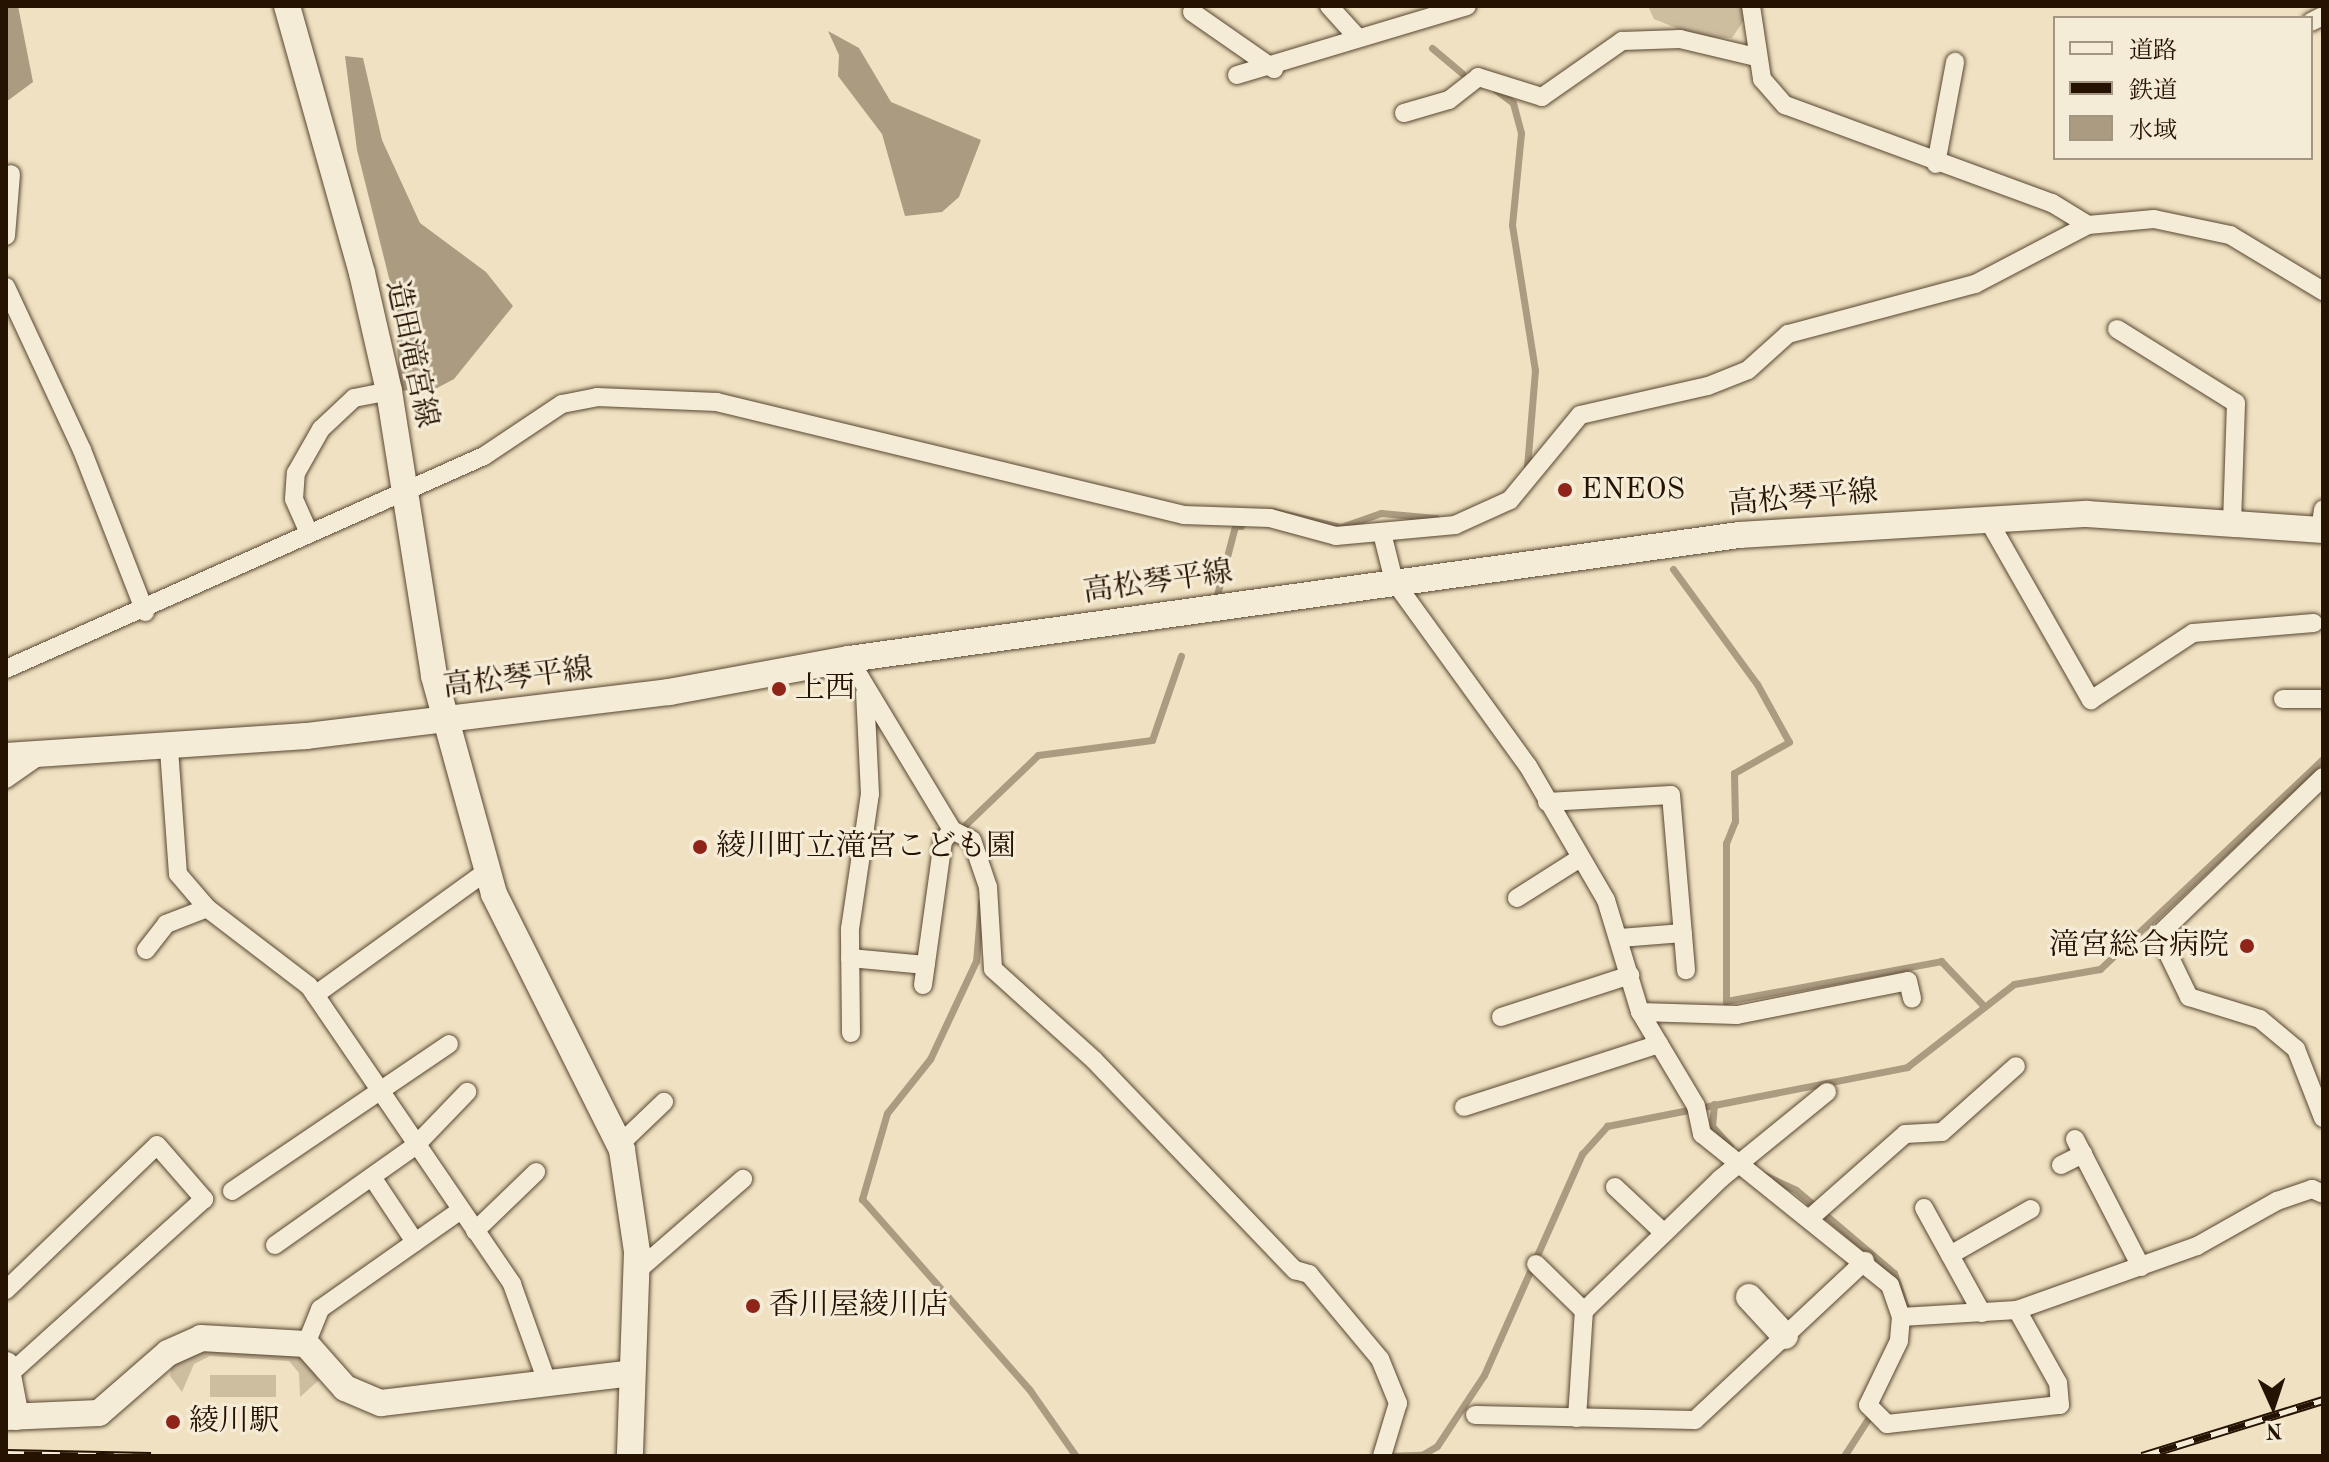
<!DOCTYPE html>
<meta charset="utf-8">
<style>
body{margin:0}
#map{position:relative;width:2329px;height:1462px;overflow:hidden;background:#efe1c1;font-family:"Old Standard TT","Noto Serif JP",serif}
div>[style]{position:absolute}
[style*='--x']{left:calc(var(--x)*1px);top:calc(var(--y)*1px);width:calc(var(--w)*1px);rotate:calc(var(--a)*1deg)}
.green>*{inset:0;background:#cdbea0;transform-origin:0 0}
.water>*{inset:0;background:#ab9b80}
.stream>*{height:7px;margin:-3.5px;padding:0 3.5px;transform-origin:3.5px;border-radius:3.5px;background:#ab9b80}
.roads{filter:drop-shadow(0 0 2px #584631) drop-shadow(0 0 2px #584631)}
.street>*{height:18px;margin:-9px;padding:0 9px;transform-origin:9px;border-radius:9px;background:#f5ecd7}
.secondary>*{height:26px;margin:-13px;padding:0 13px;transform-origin:13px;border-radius:13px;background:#f5ecd7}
.rail>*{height:9px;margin-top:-4.5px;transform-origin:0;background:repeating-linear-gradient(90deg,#f5ecd7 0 18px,#261201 0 36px);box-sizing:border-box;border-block:2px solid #261201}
.dots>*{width:22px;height:22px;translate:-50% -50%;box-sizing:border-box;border:4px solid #f5ecd7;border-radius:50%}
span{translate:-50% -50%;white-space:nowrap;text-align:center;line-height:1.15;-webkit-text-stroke:6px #f5ecd7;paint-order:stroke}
.street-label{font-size:30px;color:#261201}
.poi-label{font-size:30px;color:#261201}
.left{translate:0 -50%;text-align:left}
.right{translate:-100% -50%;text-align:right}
.frame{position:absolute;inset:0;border:8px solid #261201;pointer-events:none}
.legend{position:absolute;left:2053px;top:16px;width:260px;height:144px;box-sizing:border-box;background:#f5ecd7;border:2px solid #a29581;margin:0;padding:10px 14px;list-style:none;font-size:24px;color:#261201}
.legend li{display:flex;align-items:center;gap:16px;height:40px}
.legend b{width:40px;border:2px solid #a29581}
.north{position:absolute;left:2233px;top:1366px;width:80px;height:80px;-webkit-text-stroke:6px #f5ecd7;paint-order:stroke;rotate:177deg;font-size:22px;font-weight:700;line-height:32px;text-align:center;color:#261201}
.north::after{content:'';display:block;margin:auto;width:28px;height:36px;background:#261201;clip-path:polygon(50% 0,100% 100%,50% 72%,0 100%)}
</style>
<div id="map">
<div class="green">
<i style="clip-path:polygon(1648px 6px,1745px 6px,1746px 17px,1732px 38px,1698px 37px,1654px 19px)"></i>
<i style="clip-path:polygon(200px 1350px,302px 1356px,319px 1380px,300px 1397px,299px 1373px,289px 1361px,210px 1356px,194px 1364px,182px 1392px,170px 1376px,172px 1363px)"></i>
<i style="left:210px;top:1375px;width:66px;height:22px"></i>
</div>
<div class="water">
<i style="clip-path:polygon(6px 6px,18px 6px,33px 82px,6px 102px)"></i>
<i style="clip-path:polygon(828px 31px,859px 48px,891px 102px,981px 140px,959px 197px,942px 212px,905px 216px,882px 134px,838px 76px,839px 55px)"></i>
<i style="clip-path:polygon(345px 56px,363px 58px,382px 140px,420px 223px,486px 272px,513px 306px,454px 379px,437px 388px,400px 391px,394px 298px,357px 150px)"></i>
</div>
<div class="stream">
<i style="--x:1432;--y:48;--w:39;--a:40"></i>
<i style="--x:1496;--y:90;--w:21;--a:37"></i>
<i style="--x:1513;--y:103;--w:31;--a:75"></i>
<i style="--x:1521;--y:133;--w:92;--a:95.6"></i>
<i style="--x:1512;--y:225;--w:147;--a:81"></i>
<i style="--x:1535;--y:370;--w:98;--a:94.7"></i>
<i style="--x:1272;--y:511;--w:71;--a:13.1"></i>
<i style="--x:1341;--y:527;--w:42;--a:-19.3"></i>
<i style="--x:1381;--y:513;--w:55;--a:5.2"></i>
<i style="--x:1673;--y:569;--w:142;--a:53.9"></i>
<i style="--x:1757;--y:684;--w:66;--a:61.1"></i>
<i style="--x:1789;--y:742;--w:63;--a:150.6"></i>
<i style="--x:1734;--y:773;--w:48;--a:88.8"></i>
<i style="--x:1735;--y:821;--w:24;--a:112"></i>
<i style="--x:1726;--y:843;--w:158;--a:90"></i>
<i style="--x:1726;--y:1001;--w:219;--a:-10.5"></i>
<i style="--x:1941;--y:961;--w:59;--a:46.4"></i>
<i style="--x:1217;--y:595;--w:71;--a:-75.4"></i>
<i style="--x:1235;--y:526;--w:6;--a:0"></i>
<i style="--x:965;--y:825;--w:101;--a:-43.8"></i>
<i style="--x:1038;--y:755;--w:115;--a:-7.5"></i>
<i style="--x:1152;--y:740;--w:89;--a:-71"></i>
<i style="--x:981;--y:902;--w:59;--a:94.8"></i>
<i style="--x:976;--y:961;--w:108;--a:115.1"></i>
<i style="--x:930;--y:1059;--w:69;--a:128.5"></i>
<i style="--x:887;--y:1113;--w:90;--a:106.2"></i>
<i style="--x:862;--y:1199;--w:253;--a:48.7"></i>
<i style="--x:1029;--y:1389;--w:82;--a:55"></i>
<i style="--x:1714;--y:1104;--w:22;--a:95"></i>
<i style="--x:1712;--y:1126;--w:27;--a:48"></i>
<i style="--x:1764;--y:1175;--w:35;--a:25"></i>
<i style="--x:1796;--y:1190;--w:128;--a:40.3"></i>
<i style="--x:1894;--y:1273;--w:36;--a:71"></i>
<i style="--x:1386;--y:1456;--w:36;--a:-2"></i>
<i style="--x:1422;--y:1455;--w:17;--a:-31"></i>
<i style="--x:1437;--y:1446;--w:85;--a:-56.5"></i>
<i style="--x:1484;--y:1375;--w:242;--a:-66.1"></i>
<i style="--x:1582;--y:1154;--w:38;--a:-48"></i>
<i style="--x:1607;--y:1126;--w:306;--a:-11.1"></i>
<i style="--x:1907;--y:1067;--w:135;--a:-37.8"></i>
<i style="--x:2014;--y:984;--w:87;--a:-9.9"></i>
<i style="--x:2100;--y:969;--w:306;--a:-43.3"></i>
<i style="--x:1844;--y:1456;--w:54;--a:-57.2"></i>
</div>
<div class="roads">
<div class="street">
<i style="--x:1329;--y:6;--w:43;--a:47.8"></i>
<i style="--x:1751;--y:6;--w:74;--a:81.4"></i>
<i style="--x:1762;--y:79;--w:35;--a:49"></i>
<i style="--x:1785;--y:105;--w:284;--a:20.2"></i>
<i style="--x:2052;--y:203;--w:42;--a:31.4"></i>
<i style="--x:2088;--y:225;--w:66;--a:-5.2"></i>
<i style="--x:2154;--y:219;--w:78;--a:11.9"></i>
<i style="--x:2230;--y:235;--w:109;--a:31.1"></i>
<i style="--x:1192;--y:12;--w:100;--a:34.8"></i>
<i style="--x:2311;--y:22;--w:13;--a:-27"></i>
<i style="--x:1237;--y:75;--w:240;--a:-16.7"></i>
<i style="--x:1404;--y:113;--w:47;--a:-16.1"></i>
<i style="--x:1449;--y:100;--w:37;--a:-38"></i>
<i style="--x:1478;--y:77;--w:67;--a:17.4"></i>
<i style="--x:1542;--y:97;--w:98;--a:-35"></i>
<i style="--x:1622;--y:41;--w:58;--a:-2"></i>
<i style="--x:1680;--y:39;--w:78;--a:13.3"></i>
<i style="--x:1936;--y:164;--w:104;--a:-79.4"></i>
<i style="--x:6;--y:236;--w:62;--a:-85.4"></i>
<i style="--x:6;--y:287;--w:180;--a:65"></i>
<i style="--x:82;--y:450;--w:174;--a:68.7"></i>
<i style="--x:2117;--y:329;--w:140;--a:31.9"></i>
<i style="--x:2236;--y:403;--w:119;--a:91.9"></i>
<i style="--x:1987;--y:518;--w:210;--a:60.3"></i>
<i style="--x:2091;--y:700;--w:122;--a:-33.3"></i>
<i style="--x:2193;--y:633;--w:121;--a:-4.7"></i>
<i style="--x:2320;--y:529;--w:20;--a:-81"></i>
<i style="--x:309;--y:533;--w:37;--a:-114"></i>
<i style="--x:294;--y:499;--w:26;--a:-86"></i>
<i style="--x:296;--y:473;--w:51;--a:-60.4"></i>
<i style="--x:321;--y:429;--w:45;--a:-43.2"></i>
<i style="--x:354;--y:398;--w:36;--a:-11"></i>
<i style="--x:1382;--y:533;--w:49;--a:76"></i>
<i style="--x:1394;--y:581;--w:228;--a:54.1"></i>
<i style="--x:1528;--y:766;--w:155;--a:59.8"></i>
<i style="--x:1606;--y:900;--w:117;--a:73.1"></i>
<i style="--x:1640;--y:1012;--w:109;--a:59.2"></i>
<i style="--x:1696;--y:1106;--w:29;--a:78"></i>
<i style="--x:1702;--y:1134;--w:241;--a:38.8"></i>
<i style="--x:1890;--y:1285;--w:34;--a:71"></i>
<i style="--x:1901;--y:1317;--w:24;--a:95"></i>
<i style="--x:1899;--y:1341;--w:71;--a:115.8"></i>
<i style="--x:1868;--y:1405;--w:27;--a:45"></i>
<i style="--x:1887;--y:1424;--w:174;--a:-6.3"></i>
<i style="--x:2060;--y:1405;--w:22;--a:-95"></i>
<i style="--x:2058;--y:1383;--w:84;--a:-119.3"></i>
<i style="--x:849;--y:659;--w:200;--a:58.9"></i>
<i style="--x:952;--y:830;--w:22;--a:27"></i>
<i style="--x:972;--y:840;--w:50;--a:71.2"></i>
<i style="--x:988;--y:887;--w:82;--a:86.5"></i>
<i style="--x:993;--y:969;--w:136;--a:42"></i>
<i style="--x:1094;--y:1060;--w:291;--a:46.3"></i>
<i style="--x:1295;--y:1270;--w:15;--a:16"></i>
<i style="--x:1309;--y:1274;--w:111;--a:50.1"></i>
<i style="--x:1380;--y:1359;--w:48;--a:67.8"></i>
<i style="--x:1398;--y:1403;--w:55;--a:106.8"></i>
<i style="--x:6;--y:669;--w:523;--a:-24.02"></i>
<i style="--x:484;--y:456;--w:94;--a:-33.7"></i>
<i style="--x:562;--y:404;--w:36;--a:-11"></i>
<i style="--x:597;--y:397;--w:120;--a:2.4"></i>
<i style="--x:717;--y:402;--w:480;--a:13.6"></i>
<i style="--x:1184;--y:515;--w:86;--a:2"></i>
<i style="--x:1270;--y:518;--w:68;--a:15.3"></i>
<i style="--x:1336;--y:536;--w:120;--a:-5.3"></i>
<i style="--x:1455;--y:525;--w:60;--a:-24.4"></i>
<i style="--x:1510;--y:500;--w:110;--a:-50.5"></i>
<i style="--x:1580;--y:415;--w:131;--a:-12.8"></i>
<i style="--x:1708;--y:386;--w:43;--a:-21.8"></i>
<i style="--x:1748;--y:370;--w:54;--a:-42"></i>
<i style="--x:1788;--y:334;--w:194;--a:-15"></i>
<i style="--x:1975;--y:284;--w:127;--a:-27.6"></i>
<i style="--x:2283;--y:699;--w:40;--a:0"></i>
<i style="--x:169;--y:749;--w:125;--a:85.9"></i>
<i style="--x:178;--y:874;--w:45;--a:49.5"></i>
<i style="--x:207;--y:908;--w:128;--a:37.4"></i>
<i style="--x:309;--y:986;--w:361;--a:55.7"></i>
<i style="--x:512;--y:1284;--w:104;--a:70.3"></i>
<i style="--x:2323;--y:777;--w:228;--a:136.1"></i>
<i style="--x:2159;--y:935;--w:69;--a:64.2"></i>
<i style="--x:2189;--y:997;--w:74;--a:17.2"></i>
<i style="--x:2260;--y:1019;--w:47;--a:39.8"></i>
<i style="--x:2296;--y:1049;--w:74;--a:68.6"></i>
<i style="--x:6;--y:779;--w:42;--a:-35.2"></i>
<i style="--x:1547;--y:802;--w:124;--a:-3.2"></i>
<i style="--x:1671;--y:795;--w:176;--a:85.1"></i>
<i style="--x:1517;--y:898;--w:75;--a:-32.4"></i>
<i style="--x:1620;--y:938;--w:63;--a:-4.5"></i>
<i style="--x:146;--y:950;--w:33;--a:-52"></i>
<i style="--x:166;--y:924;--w:44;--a:-21.3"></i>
<i style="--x:850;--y:958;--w:76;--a:5.3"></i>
<i style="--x:923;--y:985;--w:145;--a:-82.1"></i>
<i style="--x:943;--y:841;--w:14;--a:-51"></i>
<i style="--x:315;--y:995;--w:212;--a:-35.8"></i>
<i style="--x:1640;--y:1012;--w:97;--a:1.8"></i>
<i style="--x:1737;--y:1015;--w:174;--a:-11.2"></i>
<i style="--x:1908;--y:981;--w:18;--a:77"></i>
<i style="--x:1501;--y:1017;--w:136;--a:-18"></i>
<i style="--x:851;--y:1033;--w:104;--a:-90.6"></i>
<i style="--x:850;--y:929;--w:136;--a:-81.6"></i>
<i style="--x:870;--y:794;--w:101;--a:-92.8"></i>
<i style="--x:1464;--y:1107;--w:205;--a:-17.9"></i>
<i style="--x:2075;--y:1139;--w:144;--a:62.7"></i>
<i style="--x:620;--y:1144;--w:61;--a:-43.7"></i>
<i style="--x:2061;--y:1165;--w:25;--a:-27"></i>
<i style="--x:372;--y:1177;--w:78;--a:56.5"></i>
<i style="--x:1615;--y:1187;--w:67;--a:43.2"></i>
<i style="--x:232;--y:1191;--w:262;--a:-34.1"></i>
<i style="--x:1924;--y:1208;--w:120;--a:61.1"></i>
<i style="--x:1809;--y:1219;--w:128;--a:-41.5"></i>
<i style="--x:1905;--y:1134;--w:37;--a:-3"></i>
<i style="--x:1942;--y:1132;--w:99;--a:-41.7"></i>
<i style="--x:475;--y:1231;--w:85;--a:-44"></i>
<i style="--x:275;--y:1245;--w:173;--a:-35.3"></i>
<i style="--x:416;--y:1145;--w:74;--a:-46.1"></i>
<i style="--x:1950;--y:1255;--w:93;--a:-29.6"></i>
<i style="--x:1536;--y:1264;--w:67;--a:44.4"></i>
<i style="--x:636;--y:1272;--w:142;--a:-41"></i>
<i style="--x:6;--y:1290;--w:209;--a:-43.8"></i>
<i style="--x:157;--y:1145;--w:72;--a:49"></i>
<i style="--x:204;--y:1199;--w:258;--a:138"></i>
<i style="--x:1901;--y:1317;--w:116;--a:-3.5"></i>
<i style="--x:2017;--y:1310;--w:191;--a:-19.6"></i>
<i style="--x:2197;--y:1246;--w:92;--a:-29.4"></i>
<i style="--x:2277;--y:1201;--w:37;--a:-19"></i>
<i style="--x:2312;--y:1189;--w:12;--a:24"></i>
<i style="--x:306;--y:1344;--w:38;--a:-68"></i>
<i style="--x:320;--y:1309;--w:172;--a:-35.1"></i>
<i style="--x:1475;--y:1415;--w:220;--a:1.3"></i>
<i style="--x:1695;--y:1420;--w:233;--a:-43.1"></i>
<i style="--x:1577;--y:1418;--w:107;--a:-86.3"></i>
<i style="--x:1584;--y:1311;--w:190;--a:-44.1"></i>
<i style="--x:1720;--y:1179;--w:138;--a:-39.1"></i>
</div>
<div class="secondary">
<i style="--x:287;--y:6;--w:277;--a:74.3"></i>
<i style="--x:362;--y:273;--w:121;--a:77.1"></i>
<i style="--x:389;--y:391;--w:289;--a:81"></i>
<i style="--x:434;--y:676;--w:226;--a:74.6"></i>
<i style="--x:494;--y:894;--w:286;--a:63.4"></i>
<i style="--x:622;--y:1150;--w:103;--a:81.6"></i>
<i style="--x:637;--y:1252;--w:204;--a:92"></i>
<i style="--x:6;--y:756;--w:301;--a:-3.8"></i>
<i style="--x:306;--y:736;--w:366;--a:-6.9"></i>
<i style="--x:669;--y:692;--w:183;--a:-10.4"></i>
<i style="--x:849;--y:659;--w:899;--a:-7.93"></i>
<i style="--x:1739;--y:535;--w:349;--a:-3.5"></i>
<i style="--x:2087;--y:514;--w:237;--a:3.9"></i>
<i style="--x:1749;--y:1297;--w:53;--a:47.3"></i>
<i style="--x:6;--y:1365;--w:53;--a:79.1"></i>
<i style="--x:6;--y:1417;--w:93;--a:-2.5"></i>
<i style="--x:99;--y:1413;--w:91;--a:-41"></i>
<i style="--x:168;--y:1353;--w:36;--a:-24"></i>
<i style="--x:201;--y:1338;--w:105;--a:3.3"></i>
<i style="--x:306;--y:1344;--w:59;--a:48.4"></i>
<i style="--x:345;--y:1388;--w:39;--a:23"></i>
<i style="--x:381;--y:1403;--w:253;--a:-6.8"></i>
</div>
</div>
<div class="rail">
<i style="--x:6;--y:1453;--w:145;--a:1.2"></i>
<i style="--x:2142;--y:1456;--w:189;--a:-17.2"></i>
</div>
<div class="dots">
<i style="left:1565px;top:490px;background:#8f2418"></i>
<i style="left:779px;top:689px;background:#8f2418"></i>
<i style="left:700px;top:847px;background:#8f2418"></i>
<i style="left:2247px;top:946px;background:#8f2418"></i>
<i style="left:753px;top:1306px;background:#8f2418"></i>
<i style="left:173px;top:1422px;background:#8f2418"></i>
</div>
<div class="street-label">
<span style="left:411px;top:354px;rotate:78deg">造田滝宮線</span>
<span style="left:1803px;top:499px;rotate:-5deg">高松琴平線</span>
<span style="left:1158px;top:583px;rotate:-8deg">高松琴平線</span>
<span style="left:518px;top:679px;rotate:-7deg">高松琴平線</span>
</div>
<div class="poi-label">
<span class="left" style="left:1581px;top:490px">ENEOS</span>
<span class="left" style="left:795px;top:689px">上西</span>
<span class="left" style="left:716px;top:847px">綾川町立滝宮こども園</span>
<span class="right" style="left:2229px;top:946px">滝宮総合病院</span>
<span class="left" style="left:769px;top:1306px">香川屋綾川店</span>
<span class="left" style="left:189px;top:1422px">綾川駅</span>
</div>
<div class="frame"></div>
<ul class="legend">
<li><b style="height:10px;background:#f5ecd7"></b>道路</li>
<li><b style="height:10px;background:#261201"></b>鉄道</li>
<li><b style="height:22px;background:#ab9b80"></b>水域</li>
</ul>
<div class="north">N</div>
</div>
